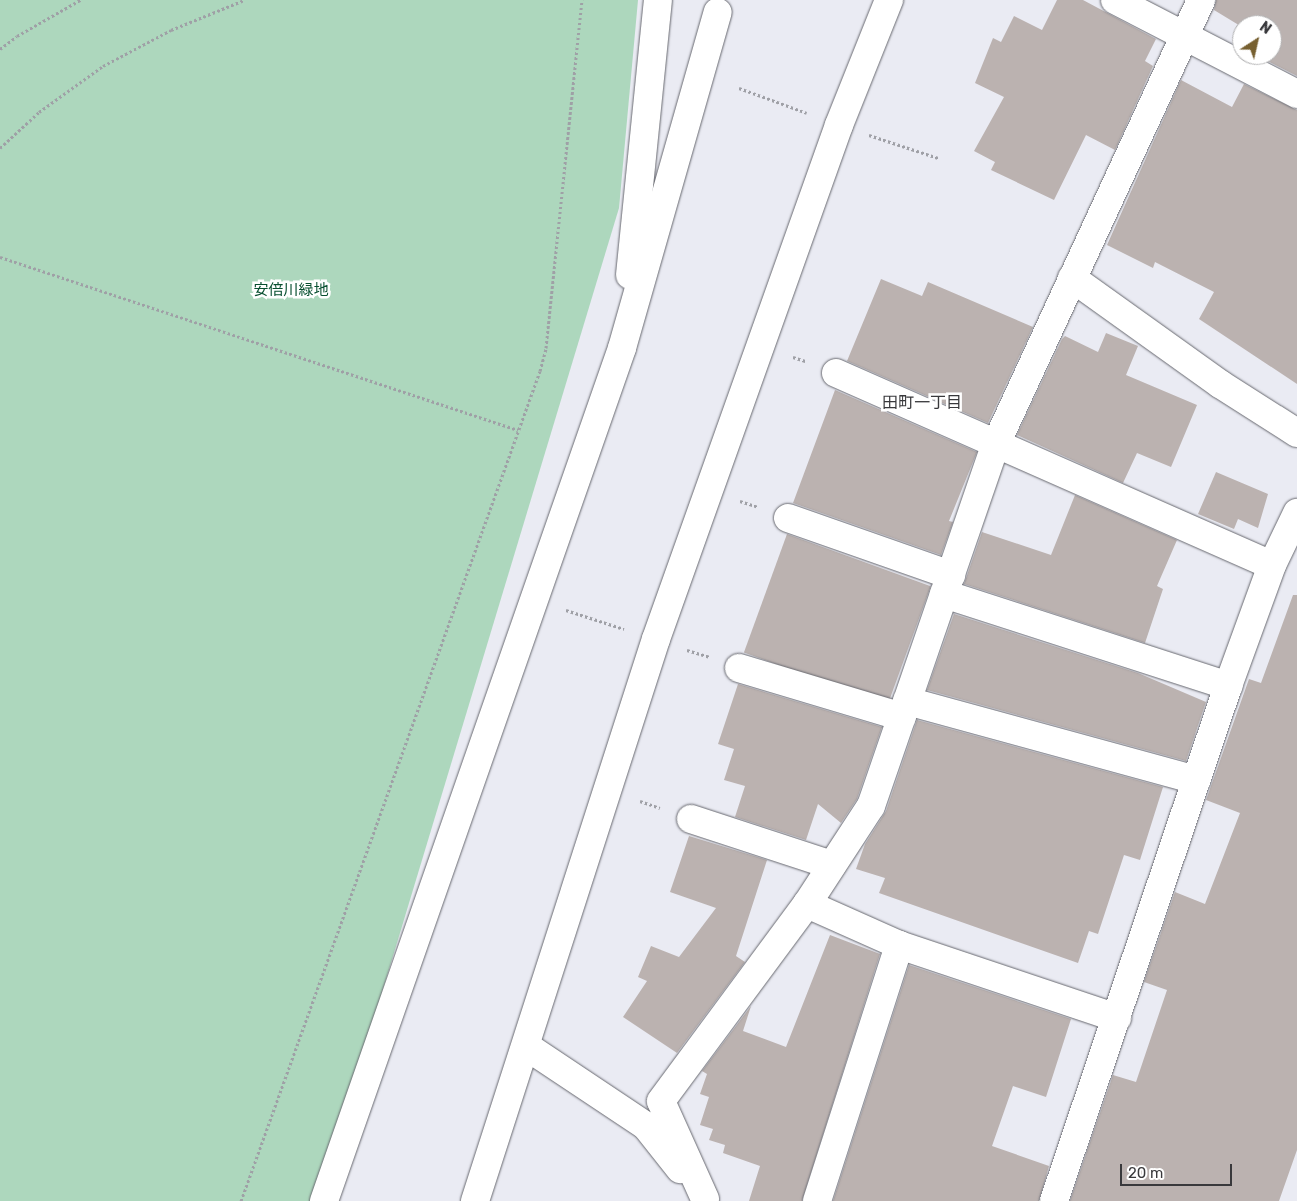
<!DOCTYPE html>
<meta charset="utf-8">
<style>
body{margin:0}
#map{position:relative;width:1297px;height:1201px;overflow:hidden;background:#eaebf3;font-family:Rubik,"Noto Sans JP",sans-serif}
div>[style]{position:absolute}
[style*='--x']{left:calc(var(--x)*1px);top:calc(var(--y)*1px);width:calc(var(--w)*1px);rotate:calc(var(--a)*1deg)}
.green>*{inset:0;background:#add7bd}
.building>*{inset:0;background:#bbb2b0;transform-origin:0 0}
.path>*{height:3px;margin-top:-1.5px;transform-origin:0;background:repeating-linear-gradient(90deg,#9fa0a6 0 2.5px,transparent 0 5px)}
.roads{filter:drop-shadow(0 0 1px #67686f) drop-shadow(0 0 1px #67686f)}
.minor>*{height:28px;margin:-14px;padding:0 14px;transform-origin:14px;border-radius:14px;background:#fff}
span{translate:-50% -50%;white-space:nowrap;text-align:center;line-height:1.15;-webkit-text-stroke:5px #fff;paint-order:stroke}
.park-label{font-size:15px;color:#084f30}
.neighbourhood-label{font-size:16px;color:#39393c}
.north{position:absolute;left:1232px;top:15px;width:50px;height:50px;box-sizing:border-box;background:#fff;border:1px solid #b0b0b1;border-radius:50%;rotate:35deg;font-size:14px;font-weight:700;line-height:20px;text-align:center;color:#39393c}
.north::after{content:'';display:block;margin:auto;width:18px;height:22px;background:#776030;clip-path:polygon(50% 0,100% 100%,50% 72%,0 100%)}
.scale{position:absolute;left:1120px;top:1164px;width:112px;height:22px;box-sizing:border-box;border:2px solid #39393c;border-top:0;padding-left:6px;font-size:15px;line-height:18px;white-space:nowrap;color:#39393c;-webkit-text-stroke:4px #fff;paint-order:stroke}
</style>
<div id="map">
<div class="green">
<i style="clip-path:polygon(0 0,638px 0,619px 208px,319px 1201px,0 1201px)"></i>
</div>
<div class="building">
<i style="clip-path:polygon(1057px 0,1083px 0,1156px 39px,1145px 61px,1153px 66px,1115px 150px,1086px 135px,1054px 200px,991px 170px,995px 162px,974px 151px,1004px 97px,975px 83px,993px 38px,1001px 42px,1014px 16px,1042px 30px)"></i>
<i style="clip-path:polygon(1216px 0,1297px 0,1297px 76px,1258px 56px,1272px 55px,1272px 25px,1242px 27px,1214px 10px)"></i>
<i style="clip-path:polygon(1181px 80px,1232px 107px,1244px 84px,1297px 110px,1297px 384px,1199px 319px,1214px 292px,1155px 262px,1153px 268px,1107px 245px)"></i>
<i style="clip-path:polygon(881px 279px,922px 296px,928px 282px,1033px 327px,988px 423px,847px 361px)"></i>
<i style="clip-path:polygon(1106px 333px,1138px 346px,1126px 375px,1197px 405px,1171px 467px,1137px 453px,1123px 483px,1017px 435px,1062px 339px,1065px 336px,1098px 352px)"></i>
<i style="clip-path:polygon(835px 390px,977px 452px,949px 521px,953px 522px,941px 555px,793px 503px)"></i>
<i style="clip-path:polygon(1216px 472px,1268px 494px,1258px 528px,1238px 519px,1234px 529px,1198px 514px)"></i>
<i style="clip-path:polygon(1075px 495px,1177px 540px,1157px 586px,1163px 589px,1145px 643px,964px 584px,982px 532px,1051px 555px)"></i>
<i style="left:787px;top:534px;width:153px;height:126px;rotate:20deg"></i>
<i style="clip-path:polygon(1293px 595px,1297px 595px,1297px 1150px,1279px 1201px,1070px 1201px,1113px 1075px,1136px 1082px,1167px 990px,1144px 982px,1175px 892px,1205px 904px,1240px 813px,1206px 800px,1249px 679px,1261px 683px)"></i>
<i style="clip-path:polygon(954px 614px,1138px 673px,1206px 702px,1186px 761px,927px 690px)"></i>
<i style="clip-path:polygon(738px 684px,882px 727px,857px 799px,841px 823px,818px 804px,806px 840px,735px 817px,745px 786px,724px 780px,734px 749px,718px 744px)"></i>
<i style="clip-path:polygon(917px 720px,1163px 787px,1140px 860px,1124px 855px,1098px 934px,1089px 931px,1078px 963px,879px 893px,885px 878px,856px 869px,865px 844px,886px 811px)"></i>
<i style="clip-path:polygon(689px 836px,767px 860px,736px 956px,745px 962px,677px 1053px,623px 1017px,647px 981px,638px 977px,651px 946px,679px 957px,716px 908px,670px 892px)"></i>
<i style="clip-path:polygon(830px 935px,880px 954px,802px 1201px,749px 1201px,760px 1166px,723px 1153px,725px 1145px,709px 1140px,713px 1129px,700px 1125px,709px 1097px,700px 1094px,707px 1074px,702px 1071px,751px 1006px,743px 1031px,786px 1047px)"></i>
<i style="clip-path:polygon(909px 965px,1071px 1019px,1046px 1097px,1013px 1086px,992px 1146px,1049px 1166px,1039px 1201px,833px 1201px)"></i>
</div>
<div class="path">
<i style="--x:0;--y:49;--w:21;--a:-37"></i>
<i style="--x:17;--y:36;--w:73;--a:-29.7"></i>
<i style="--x:739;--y:88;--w:72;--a:20.2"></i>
<i style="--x:869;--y:135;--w:73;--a:18.4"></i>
<i style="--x:0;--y:148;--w:53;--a:-42.7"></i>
<i style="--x:39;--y:112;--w:79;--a:-35.7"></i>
<i style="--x:103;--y:66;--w:77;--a:-27.9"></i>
<i style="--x:171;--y:30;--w:79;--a:-22.3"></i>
<i style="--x:0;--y:257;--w:546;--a:18.47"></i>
<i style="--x:793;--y:357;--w:13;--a:18"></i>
<i style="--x:740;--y:501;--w:19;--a:18"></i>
<i style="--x:566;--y:610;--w:61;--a:18.1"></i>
<i style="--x:687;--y:650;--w:24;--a:17"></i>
<i style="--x:640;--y:801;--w:21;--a:19"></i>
<i style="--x:241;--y:1201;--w:882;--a:-70.19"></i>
<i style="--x:540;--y:371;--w:24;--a:-75"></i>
<i style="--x:546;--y:348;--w:350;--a:-84.1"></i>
</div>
<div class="roads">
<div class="minor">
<i style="--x:1115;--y:0;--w:205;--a:27.3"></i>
<i style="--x:630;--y:275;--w:276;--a:-84.2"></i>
<i style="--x:1072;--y:278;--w:182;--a:35.6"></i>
<i style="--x:1220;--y:384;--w:91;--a:32.5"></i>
<i style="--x:836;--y:373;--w:476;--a:23.8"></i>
<i style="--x:788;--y:518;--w:173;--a:19.3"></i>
<i style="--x:944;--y:594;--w:299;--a:17.9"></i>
<i style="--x:739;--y:668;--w:170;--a:16.7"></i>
<i style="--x:907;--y:701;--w:300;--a:15.3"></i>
<i style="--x:691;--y:819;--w:148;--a:18.1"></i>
<i style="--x:807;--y:904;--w:101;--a:24"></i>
<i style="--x:899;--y:945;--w:230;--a:18.5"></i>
<i style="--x:526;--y:1046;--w:144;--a:33.7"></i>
<i style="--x:646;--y:1126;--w:55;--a:51.7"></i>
<i style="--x:705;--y:1199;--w:107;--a:-114.2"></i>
<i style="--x:661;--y:1101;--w:245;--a:-53.5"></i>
<i style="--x:807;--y:904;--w:117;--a:-56.9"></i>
<i style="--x:871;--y:806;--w:383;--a:-71"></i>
<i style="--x:996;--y:444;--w:489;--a:-65.2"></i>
<i style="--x:324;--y:1201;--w:904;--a:-70.74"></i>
<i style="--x:622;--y:348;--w:349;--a:-74.1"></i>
<i style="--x:475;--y:1201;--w:590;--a:-72.15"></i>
<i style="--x:656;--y:639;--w:546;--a:-70.4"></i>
<i style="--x:839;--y:125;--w:135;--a:-68.2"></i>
<i style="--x:817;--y:1201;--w:269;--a:-72.2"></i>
<i style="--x:1054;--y:1201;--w:544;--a:-71.33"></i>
<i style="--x:1228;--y:686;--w:129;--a:-70"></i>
<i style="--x:1272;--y:565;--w:58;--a:-64.3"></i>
</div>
</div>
<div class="park-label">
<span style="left:291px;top:291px">安倍川緑地</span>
</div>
<div class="neighbourhood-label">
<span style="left:922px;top:403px">田町一丁目</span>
</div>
<div class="north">N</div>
<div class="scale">20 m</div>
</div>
